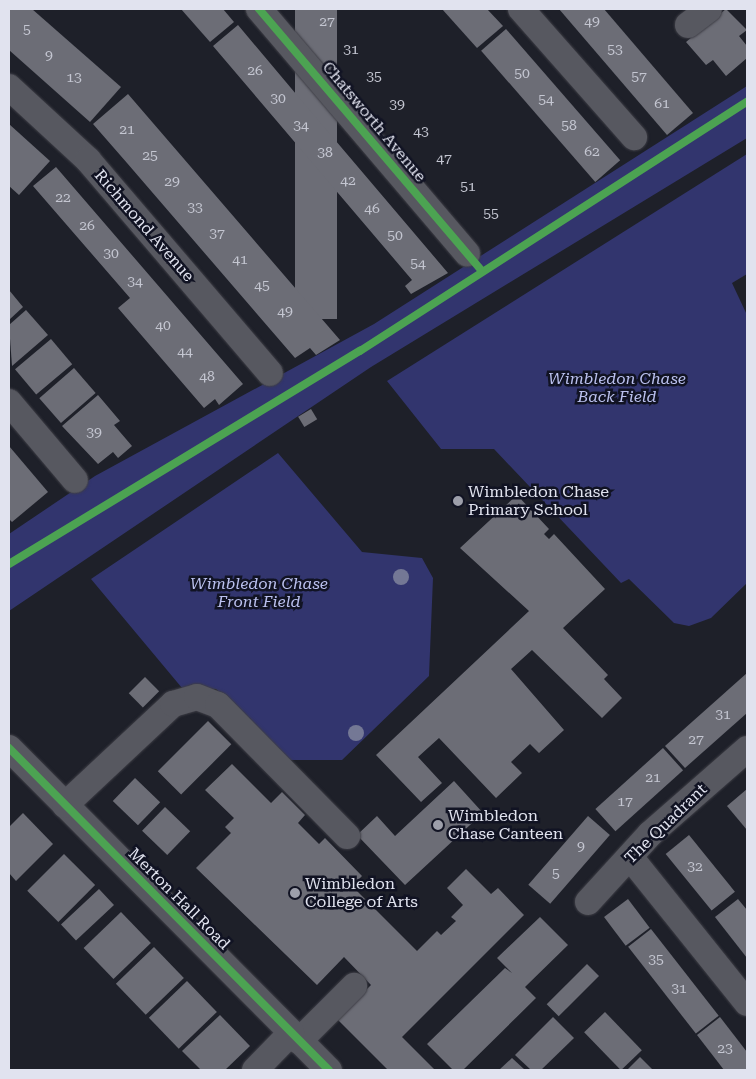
<!DOCTYPE html>
<style>
body{margin:0}
#map{position:relative;width:756px;height:1079px;overflow:hidden;background:#1e2029;font-family:"Roboto Serif",serif}
div>[style]{position:absolute}
[style*='--x']{left:calc(var(--x)*1px);top:calc(var(--y)*1px);width:calc(var(--w)*1px);rotate:calc(var(--a)*1deg)}
.green>*{inset:0;background:#32356e}
.building>*{inset:0;background:#6c6d76;transform-origin:0 0}
.roads{filter:drop-shadow(0 0 1px #3d3d45) drop-shadow(0 0 1px #3d3d45)}
.minor>*{height:26px;margin:-13px;padding:0 13px;transform-origin:13px;border-radius:13px;background:#575860}
.cycleway>*{height:8px;margin:-4px;padding:0 4px;transform-origin:4px;border-radius:4px;background:#4ca352}
.trees>*{width:16px;height:16px;margin:-8px;border-radius:50%;background:#747895}
.dots>*{width:14px;height:14px;translate:-50% -50%;box-sizing:border-box;border:2px solid #111323;border-radius:50%}
span{translate:-50% -50%;white-space:nowrap;text-align:center;line-height:1.15;-webkit-text-stroke:5px #111323;paint-order:stroke}
.number-label{font-size:14px;color:#c4c6d1}
.number-label span{-webkit-text-stroke-width:0}
.street-label{font-size:16px;color:#e1e3ef}
.park-label{font-size:16px;color:#bac0ee;font-style:italic}
.poi-label{font-size:16px;color:#e1e3ef}
.left{translate:0 -50%;text-align:left}
.frame{position:absolute;inset:0;border:10px solid #e1e3ef;pointer-events:none}
</style>
<div id="map">
<div class="green">
<i style="clip-path:polygon(747px 86px,747px 138px,371px 367px,9px 611px,9px 534px,95px 476px,374px 324px)"></i>
<i style="clip-path:polygon(747px 154px,747px 274px,732px 283px,747px 315px,747px 583px,711px 618px,689px 626px,674px 623px,629px 579px,621px 583px,494px 449px,441px 449px,387px 381px)"></i>
<i style="clip-path:polygon(278px 453px,362px 552px,422px 558px,433px 578px,429px 676px,342px 760px,288px 760px,216px 689px,182px 688px,91px 579px)"></i>
</div>
<div class="building">
<i style="clip-path:polygon(9px 9px,32px 9px,121px 87px,90px 122px,9px 50px)"></i>
<i style="clip-path:polygon(181px 9px,223px 9px,234px 22px,210px 42px)"></i>
<i style="left:295px;top:9px;width:42px;height:310px"></i>
<i style="clip-path:polygon(442px 9px,487px 9px,503px 26px,477px 48px)"></i>
<i style="clip-path:polygon(559px 9px,604px 9px,693px 113px,667px 135px)"></i>
<i style="clip-path:polygon(726px 9px,747px 30px,739px 36px,747px 46px,747px 58px,726px 76px,713px 60px,706px 65px,686px 42px)"></i>
<i style="clip-path:polygon(238px 25px,296px 94px,448px 273px,411px 294px,405px 286px,412px 280px,213px 46px)"></i>
<i style="left:506px;top:29px;width:174px;height:33px;rotate:49deg"></i>
<i style="clip-path:polygon(128px 94px,296px 289px,340px 340px,316px 355px,310px 348px,295px 358px,127px 163px,93px 124px)"></i>
<i style="clip-path:polygon(9px 124px,50px 161px,19px 195px,9px 186px)"></i>
<i style="clip-path:polygon(56px 167px,243px 384px,219px 405px,215px 399px,204px 408px,118px 308px,130px 298px,33px 186px)"></i>
<i style="clip-path:polygon(9px 290px,23px 307px,9px 320px)"></i>
<i style="clip-path:polygon(26px 310px,48px 335px,12px 366px,9px 325px)"></i>
<i style="left:51px;top:339px;width:33px;height:47px;rotate:50deg"></i>
<i style="left:74px;top:368px;width:33px;height:46px;rotate:49deg"></i>
<i style="clip-path:polygon(98px 395px,120px 421px,114px 425px,132px 446px,118px 458px,113px 452px,98px 464px,62px 426px)"></i>
<i style="left:311px;top:409px;width:12px;height:15px;rotate:59deg"></i>
<i style="clip-path:polygon(9px 446px,48px 492px,12px 522px,9px 519px)"></i>
<i style="clip-path:polygon(517px 495px,549px 529px,544px 534px,549px 539px,554px 534px,605px 589px,563px 628px,608px 675px,604px 679px,622px 698px,602px 718px,532px 650px,511px 669px,564px 730px,539px 753px,530px 744px,511px 762px,522px 773px,496px 798px,439px 738px,418px 757px,442px 783px,421px 802px,376px 755px,529px 611px,460px 548px)"></i>
<i style="clip-path:polygon(747px 673px,747px 713px,685px 768px,665px 746px)"></i>
<i style="left:145px;top:677px;width:20px;height:23px;rotate:45deg"></i>
<i style="left:208px;top:721px;width:33px;height:71px;rotate:45deg"></i>
<i style="left:663px;top:748px;width:30px;height:91px;rotate:48deg"></i>
<i style="clip-path:polygon(232px 764px,271px 803px,282px 792px,305px 815px,298px 823px,319px 844px,325px 838px,362px 876px,352px 886px,417px 951px,437px 931px,441px 935px,456px 921px,451px 917px,463px 905px,447px 888px,466px 869px,491px 894px,498px 888px,524px 915px,402px 1037px,435px 1070px,388px 1070px,337px 1019px,371px 985px,344px 957px,317px 985px,196px 868px,231px 833px,225px 827px,234px 818px,205px 790px)"></i>
<i style="left:135px;top:778px;width:35px;height:32px;rotate:44deg"></i>
<i style="clip-path:polygon(454px 781px,483px 813px,405px 885px,357px 835px,377px 816px,395px 836px)"></i>
<i style="clip-path:polygon(747px 789px,747px 830px,727px 806px)"></i>
<i style="left:165px;top:807px;width:35px;height:33px;rotate:44deg"></i>
<i style="clip-path:polygon(23px 813px,53px 844px,16px 881px,9px 873px,9px 827px)"></i>
<i style="left:588px;top:816px;width:29px;height:91px;rotate:41deg"></i>
<i style="left:689px;top:835px;width:73px;height:30px;rotate:51deg"></i>
<i style="left:64px;top:854px;width:44px;height:52px;rotate:45deg"></i>
<i style="left:99px;top:889px;width:22px;height:52px;rotate:47deg"></i>
<i style="left:628px;top:899px;width:36px;height:30px;rotate:53deg"></i>
<i style="clip-path:polygon(738px 899px,747px 910px,747px 958px,715px 917px)"></i>
<i style="left:121px;top:912px;width:43px;height:52px;rotate:46deg"></i>
<i style="clip-path:polygon(540px 917px,568px 945px,525px 987px,536px 998px,463px 1070px,453px 1070px,427px 1044px,505px 968px,512px 973px,497px 958px)"></i>
<i style="left:651px;top:929px;width:110px;height:29px;rotate:52deg"></i>
<i style="left:154px;top:947px;width:43px;height:53px;rotate:46deg"></i>
<i style="left:587px;top:964px;width:17px;height:57px;rotate:45deg"></i>
<i style="left:187px;top:981px;width:43px;height:53px;rotate:46deg"></i>
<i style="left:605px;top:1012px;width:53px;height:29px;rotate:46deg"></i>
<i style="clip-path:polygon(220px 1015px,250px 1046px,225px 1070px,201px 1070px,182px 1051px)"></i>
<i style="clip-path:polygon(553px 1017px,574px 1038px,541px 1070px,531px 1070px,515px 1055px)"></i>
<i style="clip-path:polygon(720px 1017px,747px 1052px,747px 1070px,724px 1070px,697px 1035px)"></i>
<i style="clip-path:polygon(640px 1057px,653px 1070px,627px 1070px)"></i>
<i style="clip-path:polygon(512px 1058px,525px 1070px,499px 1070px)"></i>
</div>
<div class="roads">
<div class="minor">
<i style="--x:259;--y:9;--w:321;--a:49.6"></i>
<i style="--x:521;--y:9;--w:171;--a:48.6"></i>
<i style="--x:688;--y:25;--w:26;--a:-37"></i>
<i style="--x:9;--y:87;--w:108;--a:42.7"></i>
<i style="--x:88;--y:160;--w:280;--a:49.5"></i>
<i style="--x:9;--y:402;--w:102;--a:49.8"></i>
<i style="--x:9;--y:748;--w:454;--a:45.2"></i>
<i style="--x:65;--y:805;--w:148;--a:-43.1"></i>
<i style="--x:173;--y:704;--w:25;--a:-16"></i>
<i style="--x:197;--y:697;--w:22;--a:21"></i>
<i style="--x:218;--y:705;--w:184;--a:45.4"></i>
<i style="--x:630;--y:857;--w:187;--a:51.3"></i>
<i style="--x:588;--y:902;--w:92;--a:-47.6"></i>
<i style="--x:650;--y:834;--w:129;--a:-41.2"></i>
<i style="--x:299;--y:1041;--w:78;--a:-45"></i>
<i style="--x:255;--y:1070;--w:52;--a:-45.8"></i>
</div>
</div>
<div class="cycleway">
<i style="--x:259;--y:9;--w:344;--a:49.6"></i>
<i style="--x:9;--y:564;--w:411;--a:-31.3"></i>
<i style="--x:360;--y:351;--w:460;--a:-32.8"></i>
<i style="--x:9;--y:748;--w:454;--a:45.2"></i>
</div>
<div class="trees">
<i style="left:401px;top:577px"></i>
<i style="left:356px;top:733px"></i>
</div>
<div class="dots">
<i style="left:458px;top:501px;background:#9d9faa"></i>
<i style="left:438px;top:825px;background:#9d9faa"></i>
<i style="left:295px;top:893px;background:#9d9faa"></i>
</div>
<div class="number-label">
<span style="left:327px;top:21px">27</span>
<span style="left:592px;top:21px">49</span>
<span style="left:27px;top:29px">5</span>
<span style="left:351px;top:49px">31</span>
<span style="left:615px;top:49px">53</span>
<span style="left:49px;top:55px">9</span>
<span style="left:255px;top:70px">26</span>
<span style="left:522px;top:73px">50</span>
<span style="left:374px;top:76px">35</span>
<span style="left:639px;top:76px">57</span>
<span style="left:74px;top:77px">13</span>
<span style="left:278px;top:98px">30</span>
<span style="left:546px;top:99px">54</span>
<span style="left:662px;top:103px">61</span>
<span style="left:397px;top:104px">39</span>
<span style="left:301px;top:125px">34</span>
<span style="left:569px;top:125px">58</span>
<span style="left:127px;top:129px">21</span>
<span style="left:421px;top:131px">43</span>
<span style="left:592px;top:151px">62</span>
<span style="left:325px;top:152px">38</span>
<span style="left:150px;top:155px">25</span>
<span style="left:444px;top:158px">47</span>
<span style="left:348px;top:180px">42</span>
<span style="left:172px;top:181px">29</span>
<span style="left:468px;top:186px">51</span>
<span style="left:63px;top:197px">22</span>
<span style="left:195px;top:207px">33</span>
<span style="left:372px;top:208px">46</span>
<span style="left:491px;top:213px">55</span>
<span style="left:87px;top:225px">26</span>
<span style="left:217px;top:233px">37</span>
<span style="left:395px;top:235px">50</span>
<span style="left:111px;top:253px">30</span>
<span style="left:240px;top:259px">41</span>
<span style="left:418px;top:263px">54</span>
<span style="left:135px;top:281px">34</span>
<span style="left:262px;top:285px">45</span>
<span style="left:285px;top:311px">49</span>
<span style="left:163px;top:325px">40</span>
<span style="left:185px;top:351px">44</span>
<span style="left:207px;top:376px">48</span>
<span style="left:94px;top:432px">39</span>
<span style="left:723px;top:714px">31</span>
<span style="left:696px;top:739px">27</span>
<span style="left:653px;top:777px">21</span>
<span style="left:625px;top:801px">17</span>
<span style="left:581px;top:846px">9</span>
<span style="left:695px;top:866px">32</span>
<span style="left:556px;top:873px">5</span>
<span style="left:656px;top:959px">35</span>
<span style="left:679px;top:988px">31</span>
<span style="left:725px;top:1048px">23</span>
</div>
<div class="street-label">
<span style="left:374px;top:122px;rotate:50deg">Chatsworth Avenue</span>
<span style="left:144px;top:226px;rotate:49deg">Richmond Avenue</span>
<span style="left:666px;top:824px;rotate:-44deg">The Quadrant</span>
<span style="left:179px;top:899px;rotate:45deg">Merton Hall Road</span>
</div>
<div class="park-label">
<span style="left:617px;top:388px">Wimbledon Chase<br>Back Field</span>
<span style="left:259px;top:593px">Wimbledon Chase<br>Front Field</span>
</div>
<div class="poi-label">
<span class="left" style="left:468px;top:501px">Wimbledon Chase<br>Primary School</span>
<span class="left" style="left:448px;top:825px">Wimbledon<br>Chase Canteen</span>
<span class="left" style="left:305px;top:893px">Wimbledon<br>College of Arts</span>
</div>
<div class="frame"></div>
</div>
